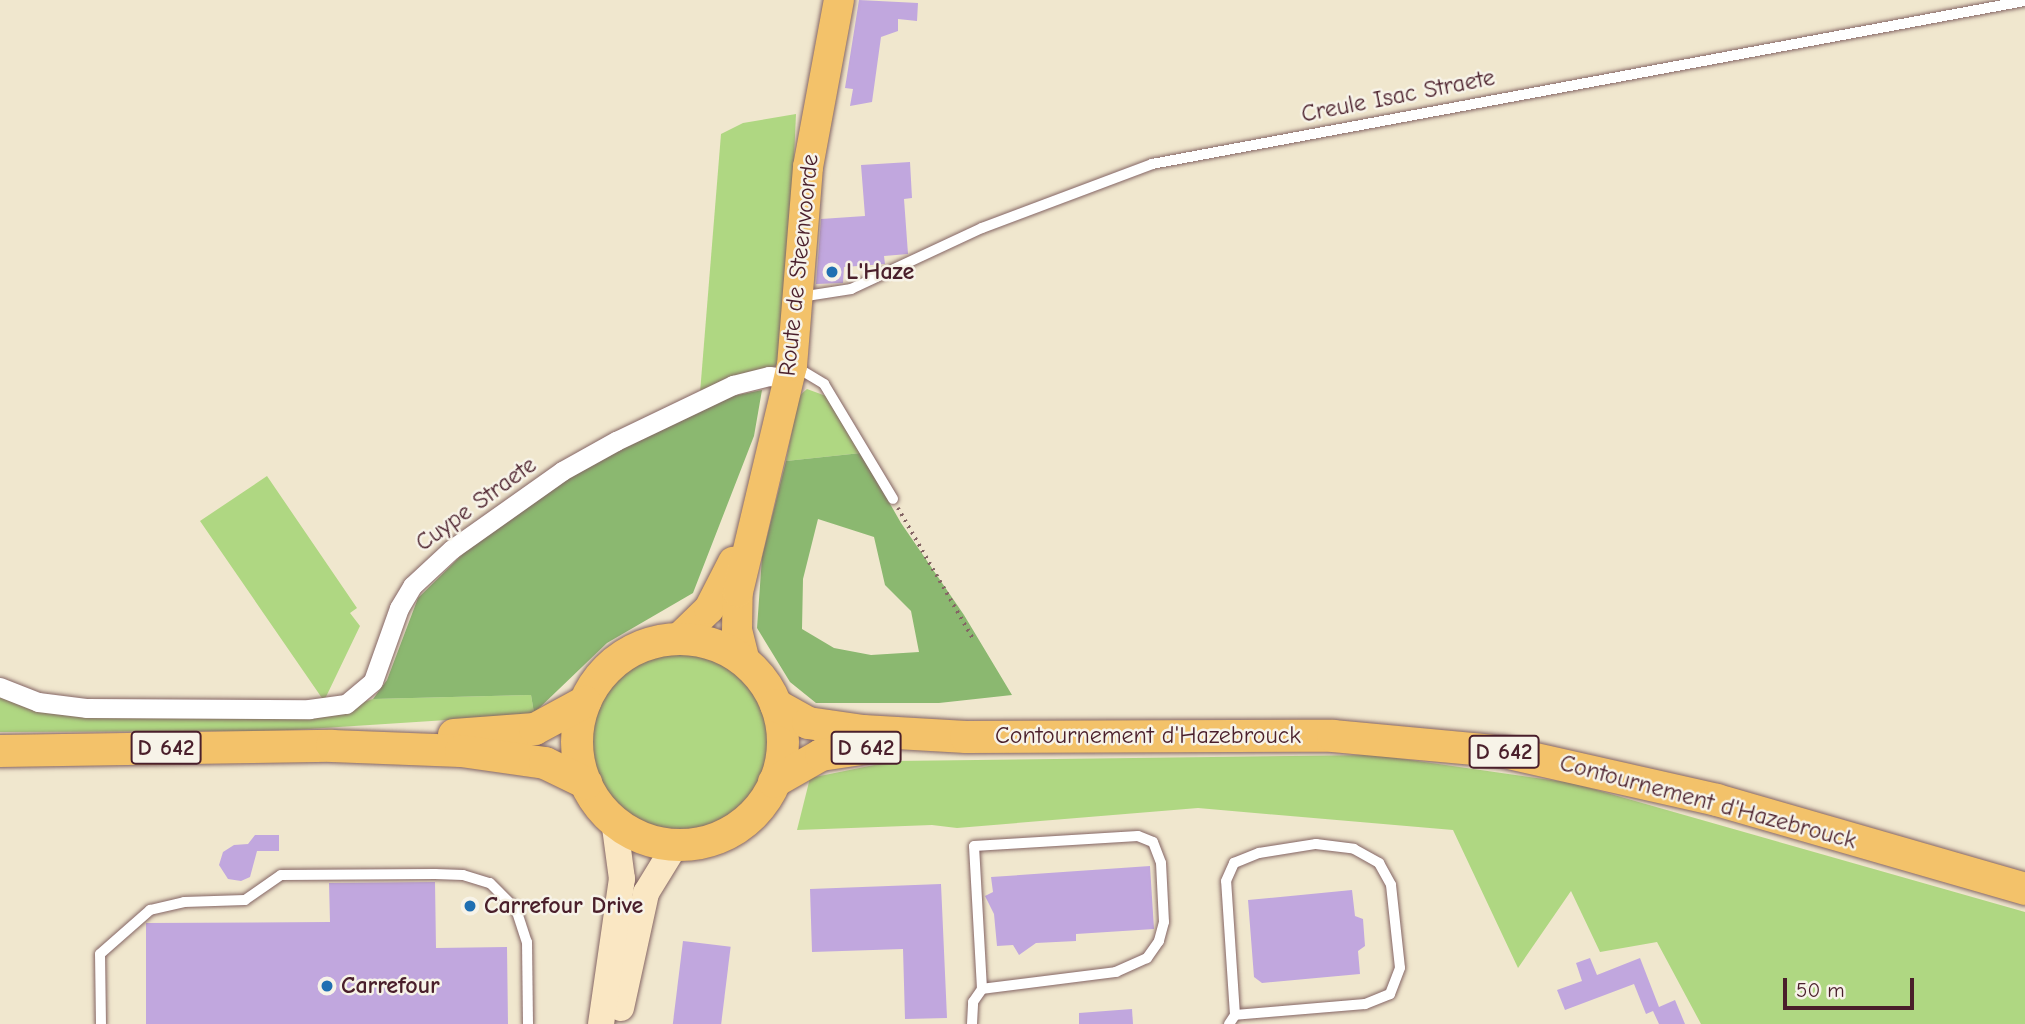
<!DOCTYPE html>
<style>
body{margin:0}
#map{position:relative;width:2025px;height:1024px;overflow:hidden;background:#f0e7ce;font-family:"Comic Neue",sans-serif}
div>[style]{position:absolute}
[style*='--x']{left:calc(var(--x)*1px);top:calc(var(--y)*1px);width:calc(var(--w)*1px);rotate:calc(var(--a)*1deg)}
.green>*{inset:0;background:#afd782}
.round{border-radius:50%}
.forest>*{inset:0;background:#8bb870}
.building>*{inset:0;background:#c1a7de;transform-origin:0 0}
.path>*{height:3.5px;margin-top:-1.75px;transform-origin:0;background:repeating-linear-gradient(90deg,#846564 0 2px,transparent 0 7px)}
.roads{filter:drop-shadow(0 0 2px #846564) drop-shadow(0 0 2px #846564)}
.service>*{height:10px;margin:-5px;padding:0 5px;transform-origin:5px;border-radius:5px;background:#fff}
.minor>*{height:19px;margin:-9.5px;padding:0 9.5px;transform-origin:9.5px;border-radius:9.5px;background:#fff}
.secondary>*{height:26px;margin:-13px;padding:0 13px;transform-origin:13px;border-radius:13px;background:#fae7c3}
.primary>*{height:30px;margin:-15px;padding:0 15px;transform-origin:15px;border-radius:15px;background:#f3c26a}
.trunk>*{height:32px;margin:-16px;padding:0 16px;transform-origin:16px;border-radius:16px;background:#f3c26a}
.trunk>.ring{margin:-16px;padding:0;box-sizing:content-box;background:none;border:32px solid #f3c26a;border-radius:50%}
.dots>*{width:19px;height:19px;translate:-50% -50%;box-sizing:border-box;border:4px solid #f7f3e8;border-radius:50%}
span{translate:-50% -50%;white-space:nowrap;text-align:center;line-height:1.15;-webkit-text-stroke:5px #f7f3e8;paint-order:stroke}
.shield-label span{padding:2px 5px;background:#f7f3e8;border:2px solid;border-radius:5px;-webkit-text-stroke-width:0}
.shield-label{font-size:23px;color:#4a1f2b;font-weight:700}
.street-label{font-size:24px;color:#4a1f2b}
.poi-label{font-size:24px;color:#4a1f2b;font-weight:700}
.left{translate:0 -50%;text-align:left}
.scale{position:absolute;left:1783px;top:978px;width:131px;height:32px;box-sizing:border-box;border:4px solid #4a1f2b;border-top:0;padding-left:9px;font-size:21px;line-height:24px;white-space:nowrap;color:#4a1f2b;-webkit-text-stroke:5px #f7f3e8;paint-order:stroke}
</style>
<div id="map">
<div class="green">
<i style="clip-path:polygon(796px 114px,788px 293px,778px 365px,700px 393px,721px 134px,743px 123px)"></i>
<i style="clip-path:polygon(807px 389px,826px 396px,861px 453px,786px 461px,799px 396px)"></i>
<i style="clip-path:polygon(267px 476px,357px 608px,350px 613px,360px 626px,324px 701px,200px 521px)"></i>
<i class="round" style="left:590px;top:651px;width:180px;height:180px"></i>
<i style="clip-path:polygon(531px 695px,534px 713px,447px 720px,277px 731px,0 732px,0 696px,41px 712px,321px 716px,373px 699px)"></i>
<i style="clip-path:polygon(1375px 755px,1572px 783px,2025px 912px,2025px 1024px,1701px 1024px,1657px 942px,1600px 952px,1571px 891px,1518px 968px,1453px 830px,1198px 808px,957px 828px,932px 825px,797px 830px,810px 778px,894px 761px)"></i>
</div>
<div class="forest">
<i style="clip-path:polygon(762px 390px,754px 436px,693px 593px,607px 643px,534px 713px,531px 695px,373px 699px,387px 680px,418px 598px,471px 546px,577px 469px,718px 399px)"></i>
<i style="clip-path:polygon(evenodd,861px 453px,901px 523px,964px 615px,1012px 695px,939px 703px,816px 703px,790px 682px,757px 628px,762px 557px,786px 461px,861px 453px,818px 519px,874px 537px,885px 585px,911px 611px,919px 652px,871px 655px,834px 648px,802px 629px,803px 579px,818px 519px)"></i>
</div>
<div class="building">
<i style="clip-path:polygon(859px 0,918px 3px,917px 21px,898px 19px,898px 31px,881px 37px,872px 102px,850px 106px,853px 89px,845px 88px)"></i>
<i style="clip-path:polygon(910px 162px,912px 198px,904px 199px,908px 254px,884px 256px,885px 264px,844px 267px,843px 283px,816px 284px,821px 219px,865px 216px,861px 165px)"></i>
<i style="clip-path:polygon(255px 835px,279px 835px,279px 851px,257px 851px,250px 877px,241px 881px,228px 879px,219px 865px,223px 852px,234px 845px,248px 844px)"></i>
<i style="clip-path:polygon(1150px 866px,1154px 929px,1076px 934px,1076px 941px,1036px 943px,1019px 955px,1013px 945px,997px 946px,994px 914px,985px 896px,993px 892px,991px 877px)"></i>
<i style="clip-path:polygon(435px 882px,436px 948px,507px 947px,508px 1024px,146px 1024px,146px 923px,330px 922px,329px 883px)"></i>
<i style="clip-path:polygon(941px 884px,947px 1018px,905px 1019px,903px 949px,812px 952px,810px 889px)"></i>
<i style="clip-path:polygon(1352px 890px,1355px 916px,1363px 919px,1365px 946px,1358px 951px,1360px 974px,1262px 983px,1254px 977px,1248px 900px)"></i>
<i style="left:683px;top:941px;width:48px;height:84px;rotate:7deg"></i>
<i style="clip-path:polygon(1590px 958px,1597px 975px,1640px 958px,1659px 1007px,1675px 1000px,1685px 1024px,1659px 1024px,1653px 1011px,1646px 1014px,1634px 984px,1565px 1010px,1557px 990px,1582px 981px,1576px 963px)"></i>
<i style="clip-path:polygon(1132px 1009px,1133px 1024px,1079px 1024px,1079px 1013px)"></i>
</div>
<div class="path">
<i style="--x:898;--y:508;--w:152;--a:60.1"></i>
</div>
<div class="roads">
<div class="service">
<i style="--x:800;--y:297;--w:52;--a:-8.9"></i>
<i style="--x:851;--y:289;--w:145;--a:-25"></i>
<i style="--x:982;--y:228;--w:182;--a:-20.6"></i>
<i style="--x:1152;--y:164;--w:888;--a:-10.58"></i>
<i style="--x:796;--y:367;--w:33;--a:31"></i>
<i style="--x:824;--y:384;--w:134;--a:59"></i>
<i style="--x:101;--y:1024;--w:70;--a:-90.8"></i>
<i style="--x:100;--y:954;--w:67;--a:-41.3"></i>
<i style="--x:150;--y:910;--w:35;--a:-13"></i>
<i style="--x:184;--y:902;--w:61;--a:-1.9"></i>
<i style="--x:245;--y:900;--w:44;--a:-34.8"></i>
<i style="--x:281;--y:875;--w:154;--a:-0.4"></i>
<i style="--x:435;--y:874;--w:28;--a:2"></i>
<i style="--x:463;--y:875;--w:28;--a:17"></i>
<i style="--x:490;--y:883;--w:37;--a:45"></i>
<i style="--x:516;--y:909;--w:35;--a:72"></i>
<i style="--x:527;--y:942;--w:82;--a:89.3"></i>
<i style="--x:972;--y:1024;--w:22;--a:-87"></i>
<i style="--x:973;--y:1002;--w:16;--a:-55"></i>
<i style="--x:982;--y:989;--w:143;--a:-93.2"></i>
<i style="--x:974;--y:846;--w:164;--a:-3.5"></i>
<i style="--x:1138;--y:836;--w:16;--a:22"></i>
<i style="--x:1153;--y:842;--w:22;--a:69"></i>
<i style="--x:1161;--y:863;--w:59;--a:87.1"></i>
<i style="--x:1164;--y:922;--w:20;--a:105"></i>
<i style="--x:1159;--y:941;--w:21;--a:125"></i>
<i style="--x:1147;--y:958;--w:34;--a:156"></i>
<i style="--x:1116;--y:972;--w:135;--a:172.8"></i>
<i style="--x:1229;--y:1024;--w:11;--a:-56"></i>
<i style="--x:1235;--y:1015;--w:134;--a:-93.8"></i>
<i style="--x:1226;--y:881;--w:20;--a:-66"></i>
<i style="--x:1234;--y:863;--w:27;--a:-22"></i>
<i style="--x:1259;--y:853;--w:58;--a:-9"></i>
<i style="--x:1316;--y:844;--w:38;--a:7"></i>
<i style="--x:1354;--y:849;--w:29;--a:29"></i>
<i style="--x:1379;--y:863;--w:25;--a:61"></i>
<i style="--x:1391;--y:885;--w:83;--a:83.8"></i>
<i style="--x:1400;--y:968;--w:28;--a:111"></i>
<i style="--x:1390;--y:994;--w:27;--a:158"></i>
<i style="--x:1365;--y:1004;--w:130;--a:175.2"></i>
</div>
<div class="minor">
<i style="--x:0;--y:687;--w:41;--a:21.5"></i>
<i style="--x:38;--y:702;--w:48;--a:7.1"></i>
<i style="--x:86;--y:708;--w:223;--a:0.3"></i>
<i style="--x:309;--y:709;--w:37;--a:-8"></i>
<i style="--x:346;--y:704;--w:35;--a:-40"></i>
<i style="--x:373;--y:681;--w:77;--a:-70.4"></i>
<i style="--x:399;--y:608;--w:26;--a:-59"></i>
<i style="--x:412;--y:586;--w:54;--a:-42.8"></i>
<i style="--x:452;--y:549;--w:135;--a:-35.3"></i>
<i style="--x:562;--y:471;--w:62;--a:-29.1"></i>
<i style="--x:616;--y:441;--w:130;--a:-25.6"></i>
<i style="--x:733;--y:385;--w:37;--a:-14"></i>
<i style="--x:769;--y:376;--w:20;--a:6"></i>
</div>
<div class="secondary">
<i style="--x:621;--y:1008;--w:118;--a:-77.7"></i>
<i style="--x:646;--y:893;--w:57;--a:-58.5"></i>
<i style="--x:601;--y:1024;--w:147;--a:-81.8"></i>
<i style="--x:622;--y:879;--w:60;--a:-97.7"></i>
</div>
<div class="primary">
<i style="--x:678;--y:639;--w:43;--a:-44.1"></i>
<i style="--x:709;--y:609;--w:53;--a:-62.9"></i>
<i style="--x:745;--y:662;--w:32;--a:-104"></i>
<i style="--x:737;--y:631;--w:39;--a:-89"></i>
<i style="--x:738;--y:592;--w:232;--a:-76.6"></i>
<i style="--x:792;--y:366;--w:200;--a:-85.4"></i>
<i style="--x:808;--y:167;--w:170;--a:-79.5"></i>
</div>
<div class="trunk">
<i class="ring" style="left:577px;top:639px;width:174px;height:174px"></i>
<i style="--x:776;--y:705;--w:37;--a:29"></i>
<i style="--x:808;--y:723;--w:56;--a:8.3"></i>
<i style="--x:863;--y:731;--w:103;--a:3.3"></i>
<i style="--x:966;--y:737;--w:367;--a:-0.2"></i>
<i style="--x:1333;--y:736;--w:172;--a:5.3"></i>
<i style="--x:1504;--y:752;--w:218;--a:12.7"></i>
<i style="--x:1717;--y:800;--w:321;--a:16.1"></i>
<i style="--x:454;--y:735;--w:81;--a:-4.2"></i>
<i style="--x:535;--y:729;--w:57;--a:-28.4"></i>
<i style="--x:0;--y:751;--w:332;--a:-0.9"></i>
<i style="--x:332;--y:746;--w:129;--a:2.2"></i>
<i style="--x:461;--y:751;--w:85;--a:8.1"></i>
<i style="--x:545;--y:763;--w:46;--a:26"></i>
<i style="--x:774;--y:782;--w:54;--a:-29.9"></i>
<i style="--x:821;--y:755;--w:61;--a:-8.5"></i>
</div>
</div>
<div class="dots">
<i style="left:832px;top:272px;background:#1f6fb2"></i>
<i style="left:470px;top:906px;background:#1f6fb2"></i>
<i style="left:327px;top:986px;background:#1f6fb2"></i>
</div>
<div class="shield-label">
<span style="left:166px;top:748px">D 642</span>
<span style="left:866px;top:748px">D 642</span>
<span style="left:1504px;top:752px">D 642</span>
</div>
<div class="street-label">
<span style="left:1398px;top:96px;rotate:-11deg">Creule Isac Straete</span>
<span style="left:799px;top:265px;rotate:-84deg">Route de Steenvoorde</span>
<span style="left:476px;top:504px;rotate:-36deg">Cuype Straete</span>
<span style="left:1148px;top:736px">Contournement d'Hazebrouck</span>
<span style="left:1708px;top:802px;rotate:15deg">Contournement d'Hazebrouck</span>
</div>
<div class="poi-label">
<span class="left" style="left:846px;top:272px">L'Haze</span>
<span class="left" style="left:484px;top:906px">Carrefour Drive</span>
<span class="left" style="left:341px;top:986px">Carrefour</span>
</div>
<div class="scale">50 m</div>
</div>
